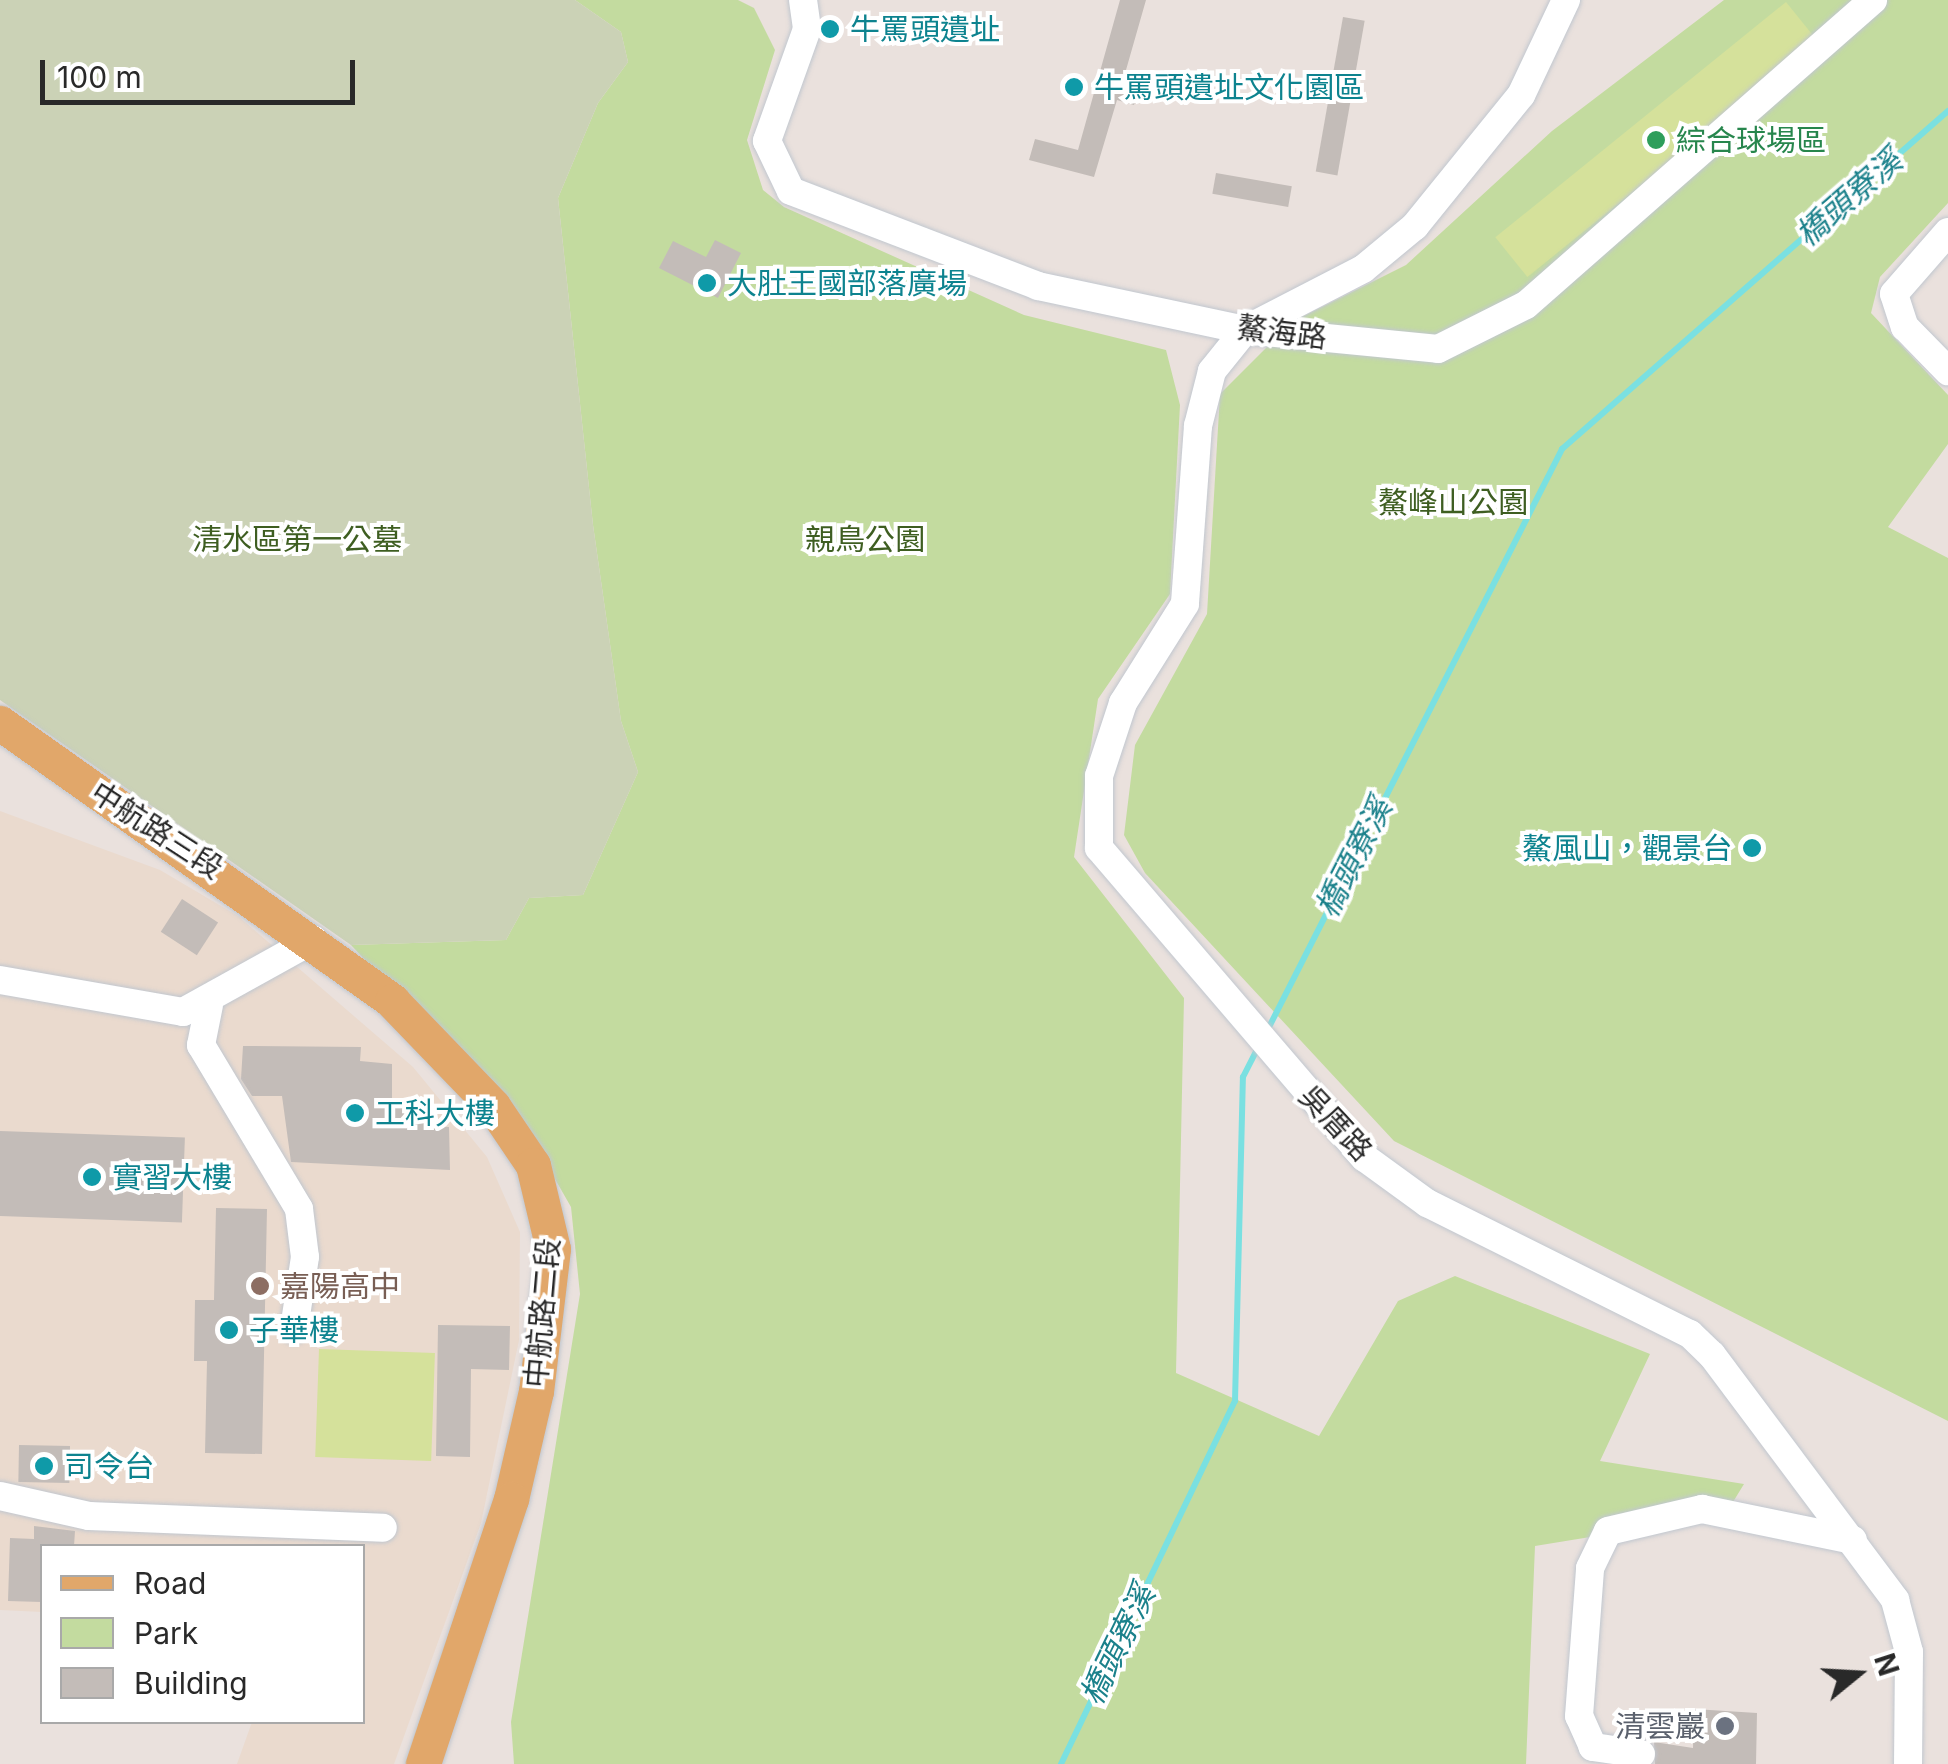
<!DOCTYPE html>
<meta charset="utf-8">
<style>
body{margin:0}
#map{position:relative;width:1948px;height:1764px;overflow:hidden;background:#eae1dd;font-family:Inter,"Noto Sans TC",sans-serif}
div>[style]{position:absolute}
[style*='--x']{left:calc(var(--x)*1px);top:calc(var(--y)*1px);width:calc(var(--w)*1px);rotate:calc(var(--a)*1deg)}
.education>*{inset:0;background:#eadace}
.green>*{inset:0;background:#c3db9f}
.cemetery>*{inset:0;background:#cbd2b6}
.pitch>*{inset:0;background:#d5e19b;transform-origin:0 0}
.stream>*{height:6px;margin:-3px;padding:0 3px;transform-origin:3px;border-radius:3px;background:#7ae0e1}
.building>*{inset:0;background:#c3bcb8;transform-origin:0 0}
.roads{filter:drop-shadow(0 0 2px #c1c7cf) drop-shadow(0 0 2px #c1c7cf)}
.minor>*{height:28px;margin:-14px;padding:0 14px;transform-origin:14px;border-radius:14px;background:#fff}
.major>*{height:35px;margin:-17.5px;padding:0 17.5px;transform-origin:17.5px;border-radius:17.5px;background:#e1a76a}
.dots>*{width:28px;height:28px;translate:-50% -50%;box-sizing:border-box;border:5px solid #fff;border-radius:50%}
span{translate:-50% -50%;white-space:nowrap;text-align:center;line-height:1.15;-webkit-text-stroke:8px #fff;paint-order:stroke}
.culture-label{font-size:30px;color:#0d838f}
.left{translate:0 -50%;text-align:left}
.right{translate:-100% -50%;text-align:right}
.leisure-label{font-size:30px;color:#27864d}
.street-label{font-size:30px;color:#292929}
.park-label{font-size:30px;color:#3e5e21}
.education-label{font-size:30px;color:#785e54}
.worship-label{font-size:30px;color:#5b616d}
.water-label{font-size:32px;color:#1b818b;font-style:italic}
.legend{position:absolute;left:40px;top:1544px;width:325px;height:180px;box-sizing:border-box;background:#fff;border:2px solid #a9a9a9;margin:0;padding:12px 18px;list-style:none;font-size:30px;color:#292929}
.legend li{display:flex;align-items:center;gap:20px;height:50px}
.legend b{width:50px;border:2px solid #a9a9a9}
.north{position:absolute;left:1808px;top:1624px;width:100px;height:100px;-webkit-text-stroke:8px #fff;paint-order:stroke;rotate:72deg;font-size:28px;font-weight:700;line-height:40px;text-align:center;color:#292929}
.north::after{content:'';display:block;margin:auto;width:35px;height:45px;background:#292929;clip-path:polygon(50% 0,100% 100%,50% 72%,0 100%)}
.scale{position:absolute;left:40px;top:60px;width:315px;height:45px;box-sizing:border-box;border:5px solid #292929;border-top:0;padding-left:12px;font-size:30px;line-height:35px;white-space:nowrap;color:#292929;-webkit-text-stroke:8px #fff;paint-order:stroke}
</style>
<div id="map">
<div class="education">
<i style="clip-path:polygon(0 811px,160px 870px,238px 916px,413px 1067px,487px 1157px,520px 1232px,519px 1340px,481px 1523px,394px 1764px,237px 1764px,252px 1722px,362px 1722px,362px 1546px,42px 1546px,42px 1612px,0 1610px)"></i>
</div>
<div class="green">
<i style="clip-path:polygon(575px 0,738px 0,754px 8px,775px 50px,747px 140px,763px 190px,784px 207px,1024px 315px,1166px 350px,1180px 405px,1170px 594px,1098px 699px,1074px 857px,1184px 998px,1176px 1373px,1319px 1436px,1398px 1301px,1455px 1276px,1650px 1354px,1600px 1461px,1744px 1484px,1725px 1515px,1535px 1546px,1526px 1764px,514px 1764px,511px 1722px,580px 1294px,571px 1207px,531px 1137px,351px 945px,506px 940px,529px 898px,583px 895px,638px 772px,621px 721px,593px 525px,558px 198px,598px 103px,628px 62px,621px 32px)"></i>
<i style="clip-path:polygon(1724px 0,1948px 0,1948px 203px,1880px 277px,1871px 313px,1948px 395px,1948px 444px,1888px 527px,1948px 558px,1948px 1421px,1394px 1141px,1145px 873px,1124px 835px,1135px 745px,1207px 614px,1220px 394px,1292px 322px,1406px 265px,1552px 131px)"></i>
</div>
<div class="cemetery">
<i style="clip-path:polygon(0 0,575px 0,621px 32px,628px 62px,598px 103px,558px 198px,593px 525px,621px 721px,638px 772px,583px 895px,529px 898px,506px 940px,351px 945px,0 700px)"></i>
</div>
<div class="pitch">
<i style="left:1786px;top:2px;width:51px;height:374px;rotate:51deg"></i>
<i style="left:319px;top:1349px;width:116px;height:108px;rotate:2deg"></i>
</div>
<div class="stream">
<i style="--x:1266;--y:1033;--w:655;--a:-63.12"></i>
<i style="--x:1562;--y:449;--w:513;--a:-41.21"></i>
<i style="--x:1061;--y:1764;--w:403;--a:-64.4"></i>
<i style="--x:1235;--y:1401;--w:324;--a:-88.6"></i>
<i style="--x:1243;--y:1077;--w:33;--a:-63"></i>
</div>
<div class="building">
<i style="clip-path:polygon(1120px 0,1146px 0,1124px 77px,1141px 82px,1134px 105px,1117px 100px,1094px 177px,1029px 160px,1035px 139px,1078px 150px)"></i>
<i style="left:1343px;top:17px;width:22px;height:157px;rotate:10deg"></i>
<i style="left:1216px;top:173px;width:77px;height:21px;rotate:10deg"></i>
<i style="clip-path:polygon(715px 240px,741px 253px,718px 298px,659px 268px,673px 241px,706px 257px)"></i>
<i style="left:182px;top:899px;width:43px;height:39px;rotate:33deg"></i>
<i style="clip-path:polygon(243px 1046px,361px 1047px,360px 1061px,392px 1064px,392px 1100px,427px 1100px,427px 1126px,449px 1127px,450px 1170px,291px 1162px,282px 1096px,252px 1096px,241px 1079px)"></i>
<i style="left:0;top:1131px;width:185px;height:85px;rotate:2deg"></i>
<i style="clip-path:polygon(216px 1208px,267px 1209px,262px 1454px,205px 1453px,207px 1361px,194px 1361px,195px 1300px,214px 1300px)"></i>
<i style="clip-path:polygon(438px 1325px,510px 1326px,509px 1370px,471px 1369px,470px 1457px,436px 1456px)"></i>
<i style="left:19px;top:1445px;width:51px;height:37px;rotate:1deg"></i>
<i style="clip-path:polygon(34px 1526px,75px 1531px,74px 1546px,42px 1546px,42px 1602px,8px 1601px,10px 1538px,34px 1539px)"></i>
<i style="clip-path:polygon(1694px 1709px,1757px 1713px,1756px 1764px,1655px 1764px,1654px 1742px,1693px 1748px)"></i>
</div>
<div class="roads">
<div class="minor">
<i style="--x:803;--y:0;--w:29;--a:82"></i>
<i style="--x:807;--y:29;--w:119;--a:109.7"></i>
<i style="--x:767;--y:141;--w:55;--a:64.4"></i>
<i style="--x:791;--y:191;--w:265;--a:21"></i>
<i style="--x:1038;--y:286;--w:212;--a:12"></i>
<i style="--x:1245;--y:330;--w:194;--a:5.6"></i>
<i style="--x:1438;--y:349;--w:98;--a:-26.6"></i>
<i style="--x:1526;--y:305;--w:462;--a:-41.3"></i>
<i style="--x:1566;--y:0;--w:105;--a:115.3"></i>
<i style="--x:1521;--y:95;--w:169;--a:129"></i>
<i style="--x:1415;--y:226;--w:67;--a:140.4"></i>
<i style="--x:1363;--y:269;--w:133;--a:152.7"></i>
<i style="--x:1245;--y:330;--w:53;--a:128.8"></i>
<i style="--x:1212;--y:371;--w:57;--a:104.3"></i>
<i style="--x:1198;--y:426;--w:178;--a:94.2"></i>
<i style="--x:1185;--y:604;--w:117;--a:122.1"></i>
<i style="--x:1123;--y:703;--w:77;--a:108.2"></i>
<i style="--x:1099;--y:776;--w:72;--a:90"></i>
<i style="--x:1099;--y:848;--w:408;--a:49.4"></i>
<i style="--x:1365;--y:1158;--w:77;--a:36"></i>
<i style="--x:1427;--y:1203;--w:294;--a:26.5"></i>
<i style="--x:1690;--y:1334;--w:30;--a:44"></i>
<i style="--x:1712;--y:1355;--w:306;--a:53.2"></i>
<i style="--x:1895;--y:1600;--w:54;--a:74.9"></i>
<i style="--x:1909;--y:1652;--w:112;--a:90.5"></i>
<i style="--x:1948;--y:232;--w:82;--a:131.1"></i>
<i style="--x:1894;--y:294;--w:35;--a:72"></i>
<i style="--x:1905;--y:327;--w:62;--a:45.7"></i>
<i style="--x:0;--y:980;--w:186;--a:9.9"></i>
<i style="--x:183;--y:1012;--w:149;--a:-29"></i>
<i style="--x:209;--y:1005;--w:41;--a:101.3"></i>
<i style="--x:201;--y:1045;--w:191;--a:59.1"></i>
<i style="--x:299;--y:1209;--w:48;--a:82.9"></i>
<i style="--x:305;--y:1257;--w:73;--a:98.7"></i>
<i style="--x:0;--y:1496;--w:91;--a:12.7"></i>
<i style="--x:89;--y:1516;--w:294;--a:2.3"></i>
<i style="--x:1641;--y:1754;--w:49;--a:-171.7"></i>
<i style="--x:1593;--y:1747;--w:34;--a:-114"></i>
<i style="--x:1579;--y:1716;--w:148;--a:-85.7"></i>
<i style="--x:1590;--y:1568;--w:41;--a:-64.1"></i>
<i style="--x:1608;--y:1531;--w:97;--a:-13.2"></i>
<i style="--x:1702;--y:1509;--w:154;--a:11.6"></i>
</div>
<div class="major">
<i style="--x:0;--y:723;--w:481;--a:35.3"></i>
<i style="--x:392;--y:1001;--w:146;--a:46.1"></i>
<i style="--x:493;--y:1106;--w:71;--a:55.9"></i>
<i style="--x:533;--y:1165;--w:86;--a:76.6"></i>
<i style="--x:553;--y:1249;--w:143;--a:96.8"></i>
<i style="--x:536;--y:1391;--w:111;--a:103"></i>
<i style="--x:511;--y:1499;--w:279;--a:108.4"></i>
</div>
</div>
<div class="dots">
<i style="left:830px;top:29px;background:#0f9aa8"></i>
<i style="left:1074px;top:87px;background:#0f9aa8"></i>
<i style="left:1656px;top:140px;background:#2e9e5b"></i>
<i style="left:707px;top:283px;background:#0f9aa8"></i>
<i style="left:1752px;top:848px;background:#0f9aa8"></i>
<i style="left:355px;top:1113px;background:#0f9aa8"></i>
<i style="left:92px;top:1177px;background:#0f9aa8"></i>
<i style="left:260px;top:1286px;background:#8d6e63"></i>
<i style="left:229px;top:1330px;background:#0f9aa8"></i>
<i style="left:44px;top:1466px;background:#0f9aa8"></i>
<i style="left:1725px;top:1726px;background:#6b7280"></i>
</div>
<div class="culture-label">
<span class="left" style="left:850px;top:29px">牛罵頭遺址</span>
<span class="left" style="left:1094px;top:87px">牛罵頭遺址文化園區</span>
<span class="left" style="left:727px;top:283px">大肚王國部落廣場</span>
<span class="right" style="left:1732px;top:848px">鰲風山，觀景台</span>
<span class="left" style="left:375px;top:1113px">工科大樓</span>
<span class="left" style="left:112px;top:1177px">實習大樓</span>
<span class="left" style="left:249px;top:1330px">子華樓</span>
<span class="left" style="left:64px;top:1466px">司令台</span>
</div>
<div class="leisure-label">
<span class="left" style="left:1676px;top:140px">綜合球場區</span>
</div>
<div class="street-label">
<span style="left:1282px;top:332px;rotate:7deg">鰲海路</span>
<span style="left:157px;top:830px;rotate:33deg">中航路三段</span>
<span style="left:1336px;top:1123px;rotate:47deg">吳厝路</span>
<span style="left:542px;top:1313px;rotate:-85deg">中航路二段</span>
</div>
<div class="park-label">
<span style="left:1453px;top:502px">鰲峰山公園</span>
<span style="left:297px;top:539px">清水區第一公墓</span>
<span style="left:865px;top:539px">親鳥公園</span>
</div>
<div class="education-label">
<span class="left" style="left:280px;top:1286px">嘉陽高中</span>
</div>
<div class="worship-label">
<span class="right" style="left:1705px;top:1726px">清雲巖</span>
</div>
<div class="water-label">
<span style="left:1849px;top:198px;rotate:-41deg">橋頭寮溪</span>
<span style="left:1354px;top:858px;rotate:-63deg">橋頭寮溪</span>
<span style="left:1118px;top:1645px;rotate:-64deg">橋頭寮溪</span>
</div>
<ul class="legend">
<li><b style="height:12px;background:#e1a76a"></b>Road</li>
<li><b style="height:28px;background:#c3db9f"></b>Park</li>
<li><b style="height:28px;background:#c3bcb8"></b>Building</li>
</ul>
<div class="north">N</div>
<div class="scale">100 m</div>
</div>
